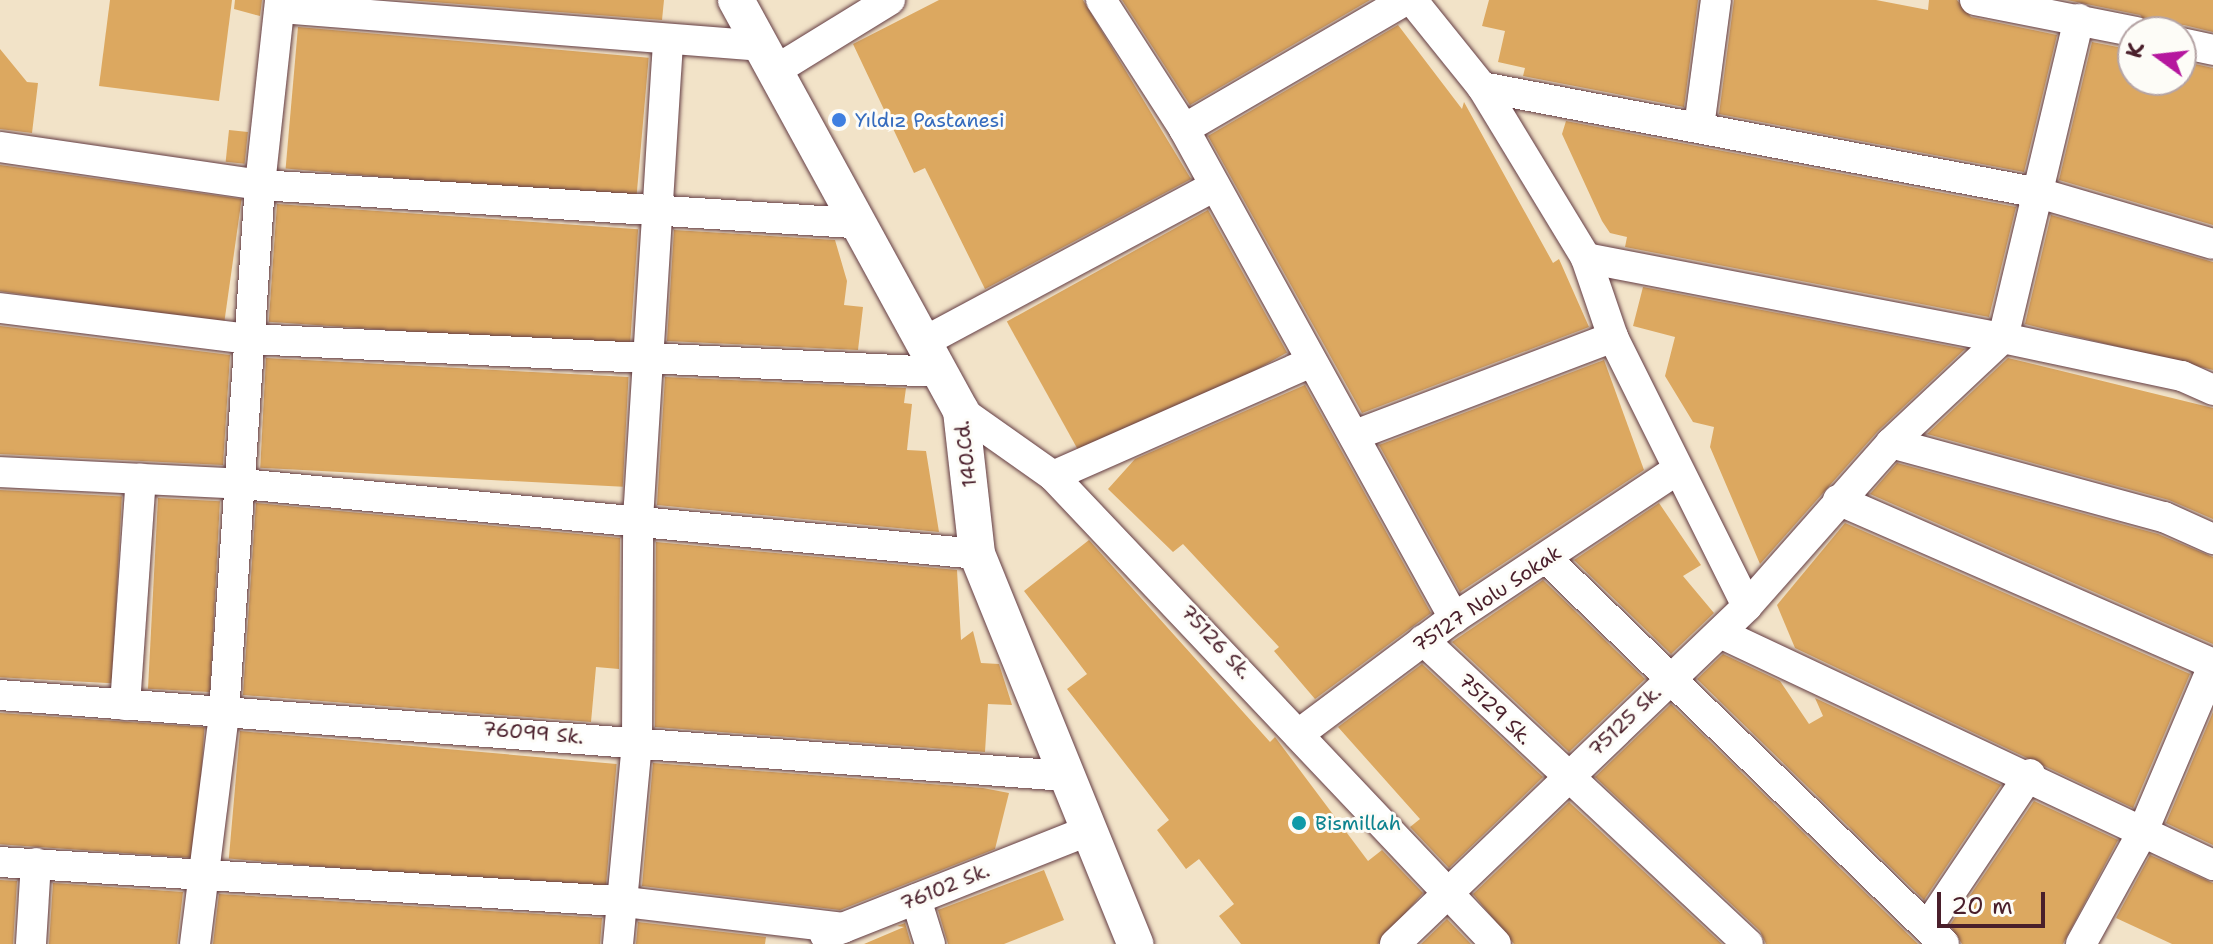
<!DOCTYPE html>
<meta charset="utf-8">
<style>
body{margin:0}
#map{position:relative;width:2213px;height:944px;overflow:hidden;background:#f2e3c8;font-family:"Shantell Sans",sans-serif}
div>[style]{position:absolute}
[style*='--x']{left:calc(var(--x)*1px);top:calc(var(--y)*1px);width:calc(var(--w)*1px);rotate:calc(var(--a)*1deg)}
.building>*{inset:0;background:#dca860;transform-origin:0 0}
.roads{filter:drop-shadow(0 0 2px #633c43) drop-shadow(0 0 2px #633c43)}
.minor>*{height:30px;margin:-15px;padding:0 15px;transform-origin:15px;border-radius:15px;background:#fff}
.tertiary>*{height:36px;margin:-18px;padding:0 18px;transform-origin:18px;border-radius:18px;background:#fff}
.dots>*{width:22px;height:22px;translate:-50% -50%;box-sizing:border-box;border:4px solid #fdfcf7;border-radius:50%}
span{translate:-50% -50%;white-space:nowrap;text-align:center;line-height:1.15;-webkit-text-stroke:6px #fdfcf7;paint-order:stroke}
.shop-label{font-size:20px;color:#366cbe}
.left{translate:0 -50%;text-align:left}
.street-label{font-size:20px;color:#4a1f2b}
.culture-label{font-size:20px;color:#0d838f}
.north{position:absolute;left:2117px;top:16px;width:80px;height:80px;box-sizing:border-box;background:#fdfcf7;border:2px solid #b5a4a5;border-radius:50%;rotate:285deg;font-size:22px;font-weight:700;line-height:32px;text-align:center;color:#4a1f2b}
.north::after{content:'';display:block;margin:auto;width:28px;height:36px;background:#b5179e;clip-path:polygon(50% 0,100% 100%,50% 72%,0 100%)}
.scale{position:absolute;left:1937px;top:892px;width:108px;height:36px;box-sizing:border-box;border:4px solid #4a1f2b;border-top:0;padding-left:10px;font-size:24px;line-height:28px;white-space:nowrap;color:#4a1f2b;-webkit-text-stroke:6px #fdfcf7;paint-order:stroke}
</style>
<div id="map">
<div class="building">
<i style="clip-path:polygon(110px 0,232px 0,219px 101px,99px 86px)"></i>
<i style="clip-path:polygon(235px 0,262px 0,260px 16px,234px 9px)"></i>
<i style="clip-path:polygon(407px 0,664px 0,662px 20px)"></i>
<i style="clip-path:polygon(939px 0,1083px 0,1191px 179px,985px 289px,925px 168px,914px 173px,853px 44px)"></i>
<i style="clip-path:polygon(1122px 0,1370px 0,1190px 105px)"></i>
<i style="clip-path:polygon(1489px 0,1698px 0,1684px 107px,1523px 76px,1525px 68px,1498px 62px,1505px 31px,1482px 26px)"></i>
<i style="clip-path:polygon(1734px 0,1876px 0,1928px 10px,1929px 0,1957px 0,1971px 17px,2057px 35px,2024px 172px,1719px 114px)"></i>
<i style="clip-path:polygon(2067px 0,2213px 0,2213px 32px,2184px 25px,2154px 32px,2140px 15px)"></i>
<i style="clip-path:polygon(1398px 25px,1462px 109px,1464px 102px,1553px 263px,1559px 259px,1589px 327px,1362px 413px,1208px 136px)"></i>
<i style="left:298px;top:27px;width:352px;height:142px;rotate:5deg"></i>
<i style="clip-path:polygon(2092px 42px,2133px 50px,2133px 80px,2181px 80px,2181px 61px,2213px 68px,2213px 225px,2059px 180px)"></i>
<i style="clip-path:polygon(0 49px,27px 82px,38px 83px,32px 133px,0 129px)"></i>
<i style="clip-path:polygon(1566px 121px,2016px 207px,1989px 317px,1625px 247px,1627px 237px,1610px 233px,1602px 221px,1562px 134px)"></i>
<i style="left:229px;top:130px;width:19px;height:32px;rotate:6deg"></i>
<i style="left:0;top:165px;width:244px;height:125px;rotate:8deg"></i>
<i style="left:277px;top:204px;width:362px;height:118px;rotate:4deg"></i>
<i style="left:1208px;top:210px;width:163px;height:230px;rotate:61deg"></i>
<i style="clip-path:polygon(2051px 215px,2213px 262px,2213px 370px,2025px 324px)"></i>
<i style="clip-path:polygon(674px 230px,835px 240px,847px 281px,844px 305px,863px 307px,858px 350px,667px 341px)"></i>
<i style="clip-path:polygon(1643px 287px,1965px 349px,1878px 431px,1760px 564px,1710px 447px,1714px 427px,1693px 422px,1665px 376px,1675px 337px,1633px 326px)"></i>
<i style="clip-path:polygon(0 326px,230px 355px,223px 465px,0 454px)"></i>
<i style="left:266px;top:358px;width:363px;height:110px;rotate:3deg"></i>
<i style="clip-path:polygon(2008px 358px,2213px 408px,2213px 519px,2169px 500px,1927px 434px)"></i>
<i style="clip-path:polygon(1604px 360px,1644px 470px,1460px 592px,1379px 445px)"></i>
<i style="clip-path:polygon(665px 377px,906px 388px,904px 403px,912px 404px,907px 450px,926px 451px,939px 532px,657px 505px)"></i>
<i style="clip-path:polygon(1305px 385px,1431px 613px,1315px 699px,1274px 651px,1279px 647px,1183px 544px,1173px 552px,1108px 489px,1135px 459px)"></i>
<i style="clip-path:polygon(1897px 463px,2158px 534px,2213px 557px,2213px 644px,1870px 494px)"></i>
<i style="left:0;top:490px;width:122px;height:187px;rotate:3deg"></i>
<i style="left:158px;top:498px;width:62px;height:191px;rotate:3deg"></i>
<i style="clip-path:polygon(256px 503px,620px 538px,619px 669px,596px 667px,591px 722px,243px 695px)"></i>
<i style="clip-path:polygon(1659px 503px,1701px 565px,1683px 576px,1714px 613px,1671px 654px,1574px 560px)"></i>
<i style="clip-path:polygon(1845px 523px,2190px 674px,2133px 808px,1795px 648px,1777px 605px)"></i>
<i style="clip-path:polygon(1089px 540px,1270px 742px,1275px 737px,1368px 861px,1382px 850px,1423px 893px,1378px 944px,1241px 944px,1219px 916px,1234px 904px,1199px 859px,1186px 869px,1157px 830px,1169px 820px,1067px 689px,1087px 674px,1024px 591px)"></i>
<i style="clip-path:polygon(656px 542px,957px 570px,961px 640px,973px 631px,981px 663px,999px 664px,1012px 705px,988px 704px,985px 752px,655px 727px)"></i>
<i style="clip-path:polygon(1543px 580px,1645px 679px,1569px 752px,1452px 642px)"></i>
<i style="clip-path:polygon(1723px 654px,1780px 681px,1809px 724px,1823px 716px,1815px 698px,2001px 785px,1924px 900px,1697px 679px)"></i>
<i style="clip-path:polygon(1422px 664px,1543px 777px,1449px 868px,1410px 827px,1420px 819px,1338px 727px)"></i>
<i style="clip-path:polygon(1671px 704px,1918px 944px,1766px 944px,1760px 931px,1595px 777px)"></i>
<i style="clip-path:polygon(2213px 712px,2213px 845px,2166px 823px)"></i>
<i style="left:0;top:713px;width:205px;height:131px;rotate:4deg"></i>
<i style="left:240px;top:731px;width:378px;height:128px;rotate:5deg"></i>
<i style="clip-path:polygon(653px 763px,983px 788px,1009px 793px,995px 849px,840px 910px,642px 886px)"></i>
<i style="clip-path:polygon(2034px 801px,2118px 840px,2063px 944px,1962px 944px,1950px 925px)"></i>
<i style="clip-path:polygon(1569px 802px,1722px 944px,1514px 944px,1473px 894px)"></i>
<i style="clip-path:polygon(2150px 855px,2213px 883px,2213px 944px,2172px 944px,2116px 918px)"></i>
<i style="clip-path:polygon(1044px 870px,1064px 920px,1004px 944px,948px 944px,938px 910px)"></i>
<i style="clip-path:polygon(0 880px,17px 881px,13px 944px,0 944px)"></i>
<i style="clip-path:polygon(53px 883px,183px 892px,177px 944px,49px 944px)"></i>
<i style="clip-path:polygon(219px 894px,602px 918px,600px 944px,213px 944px)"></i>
<i style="clip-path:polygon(1447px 919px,1471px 944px,1421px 944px)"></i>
<i style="clip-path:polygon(638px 922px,766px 937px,765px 944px,636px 944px)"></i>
<i style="clip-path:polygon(905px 923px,911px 944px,864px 944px,904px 927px,897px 926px)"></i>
</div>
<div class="roads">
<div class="minor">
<i style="--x:1101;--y:0;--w:153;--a:57.2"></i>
<i style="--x:1184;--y:129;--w:559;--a:61.09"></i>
<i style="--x:1975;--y:0;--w:164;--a:11.2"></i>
<i style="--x:280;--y:8;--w:482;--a:4.5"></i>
<i style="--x:2181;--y:43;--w:33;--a:12"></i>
<i style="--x:776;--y:70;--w:134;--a:-31.6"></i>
<i style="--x:1482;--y:87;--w:567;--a:10.77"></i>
<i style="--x:2039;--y:193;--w:181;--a:16.3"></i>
<i style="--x:1699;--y:127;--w:128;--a:-82.4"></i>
<i style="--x:1184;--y:129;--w:257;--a:-30.2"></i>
<i style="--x:0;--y:147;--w:263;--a:8.3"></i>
<i style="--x:260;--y:185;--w:594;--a:3.67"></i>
<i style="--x:1586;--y:258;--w:425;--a:10.9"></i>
<i style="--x:2003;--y:338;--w:183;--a:12"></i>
<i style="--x:2182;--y:376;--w:34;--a:24"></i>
<i style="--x:0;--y:308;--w:251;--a:7.1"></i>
<i style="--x:249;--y:339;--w:691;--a:2.74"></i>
<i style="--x:922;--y:343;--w:332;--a:-28.2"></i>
<i style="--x:961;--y:411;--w:113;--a:35.2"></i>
<i style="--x:1053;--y:476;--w:644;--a:46.57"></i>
<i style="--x:1358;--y:434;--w:273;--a:-20.8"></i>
<i style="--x:1891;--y:443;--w:283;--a:15.2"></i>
<i style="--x:2164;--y:517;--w:54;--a:24.2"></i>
<i style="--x:0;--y:472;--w:242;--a:2.8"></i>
<i style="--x:242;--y:484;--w:738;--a:5.44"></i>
<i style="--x:1053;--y:476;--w:283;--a:-23.8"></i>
<i style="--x:1838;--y:500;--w:409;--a:23.6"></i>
<i style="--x:1547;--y:559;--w:553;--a:44.12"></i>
<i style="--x:1747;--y:606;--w:217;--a:-48.5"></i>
<i style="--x:1891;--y:443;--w:154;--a:-43.2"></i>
<i style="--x:2003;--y:338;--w:328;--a:-76.6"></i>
<i style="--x:1720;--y:633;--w:545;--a:25.2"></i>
<i style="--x:1423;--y:640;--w:445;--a:43.1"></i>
<i style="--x:0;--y:695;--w:1068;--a:4.35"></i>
<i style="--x:125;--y:705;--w:227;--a:-86"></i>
<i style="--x:1300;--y:733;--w:192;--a:-36.8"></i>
<i style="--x:1454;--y:618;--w:268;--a:-33.6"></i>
<i style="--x:0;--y:862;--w:618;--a:3.62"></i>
<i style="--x:617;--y:901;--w:228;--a:6.8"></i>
<i style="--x:916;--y:899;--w:47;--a:72.7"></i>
<i style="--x:1928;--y:926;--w:183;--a:-56.1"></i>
<i style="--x:825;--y:935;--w:283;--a:-21.6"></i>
<i style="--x:31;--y:944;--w:81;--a:-86.5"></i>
<i style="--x:195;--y:944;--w:233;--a:-82.8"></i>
<i style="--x:224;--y:713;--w:529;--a:-86.1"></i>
<i style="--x:260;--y:185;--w:186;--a:-83.8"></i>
<i style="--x:618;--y:944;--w:203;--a:-84.6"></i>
<i style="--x:637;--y:742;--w:223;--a:-89.7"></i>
<i style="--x:638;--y:519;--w:479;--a:-86.4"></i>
<i style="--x:1395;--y:944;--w:488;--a:-43.8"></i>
<i style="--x:1747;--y:606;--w:301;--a:-116.5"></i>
<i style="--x:1613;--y:337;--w:83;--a:-108.9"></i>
<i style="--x:1586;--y:258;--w:200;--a:-121.3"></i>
<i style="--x:1482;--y:87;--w:112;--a:-128.8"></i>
<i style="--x:2081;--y:944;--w:129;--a:-61.2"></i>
<i style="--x:2143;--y:831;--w:179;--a:-67"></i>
</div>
<div class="tertiary">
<i style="--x:736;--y:0;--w:469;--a:61.3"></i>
<i style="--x:961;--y:411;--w:144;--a:83.6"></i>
<i style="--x:977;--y:554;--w:421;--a:67.9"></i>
</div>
</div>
<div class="dots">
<i style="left:839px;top:120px;background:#3f7fe0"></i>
<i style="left:1299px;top:823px;background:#0f9aa8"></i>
</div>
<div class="shop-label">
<span class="left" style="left:855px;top:120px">Yıldız Pastanesi</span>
</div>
<div class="street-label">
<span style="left:966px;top:454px;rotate:-97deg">140.Cd.</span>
<span style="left:1487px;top:599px;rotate:-34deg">75127 Nolu Sokak</span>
<span style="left:1216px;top:642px;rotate:47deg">75126 Sk.</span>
<span style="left:1495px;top:709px;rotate:44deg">75129 Sk.</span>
<span style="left:1625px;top:721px;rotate:-44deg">75125 Sk.</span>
<span style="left:533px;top:733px;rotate:5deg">76099 Sk.</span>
<span style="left:945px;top:887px;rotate:-22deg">76102 Sk.</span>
</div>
<div class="culture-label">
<span class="left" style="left:1315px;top:823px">Bismillah</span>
</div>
<div class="north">K</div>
<div class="scale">20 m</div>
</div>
